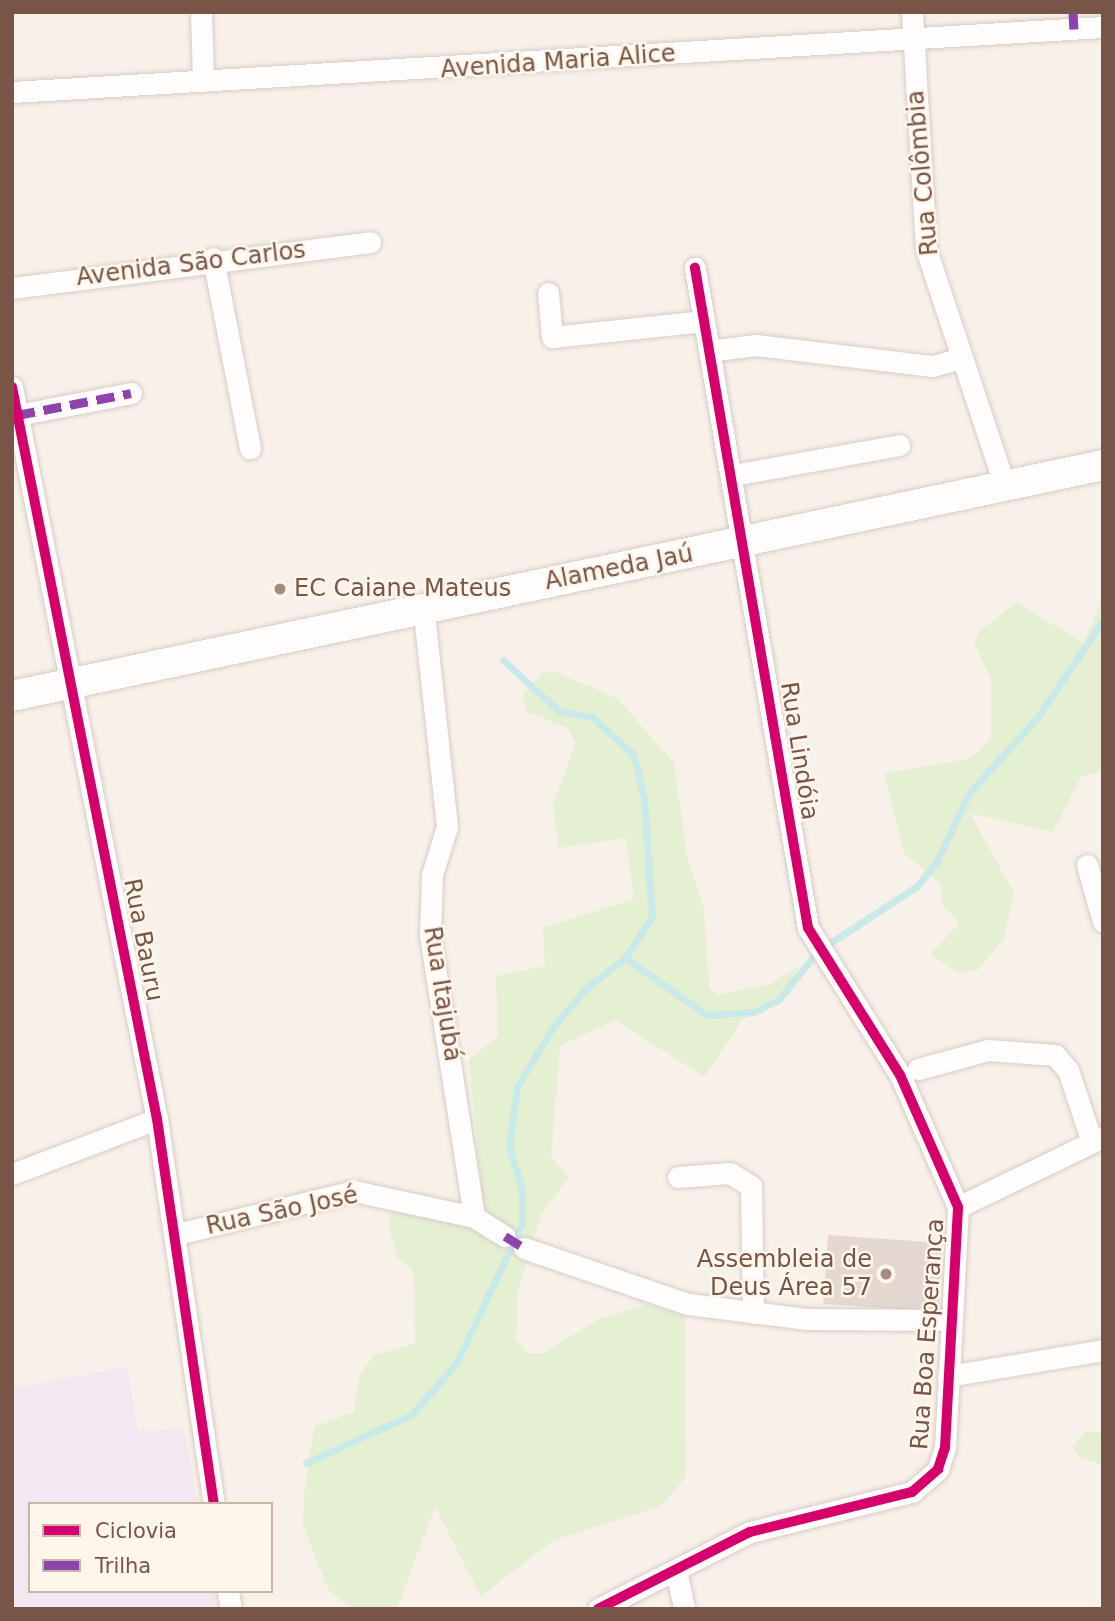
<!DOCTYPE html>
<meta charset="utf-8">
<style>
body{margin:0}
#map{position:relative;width:1115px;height:1621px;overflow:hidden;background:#f8f1e9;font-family:"DejaVu Sans",sans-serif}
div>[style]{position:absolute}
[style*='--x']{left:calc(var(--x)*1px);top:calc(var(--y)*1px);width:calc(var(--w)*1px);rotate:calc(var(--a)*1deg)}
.education>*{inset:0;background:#f3e8f2}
.green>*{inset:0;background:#e5efd2}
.stream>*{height:7px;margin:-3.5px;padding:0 3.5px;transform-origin:3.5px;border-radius:3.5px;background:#cae9e9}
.building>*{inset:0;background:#e4d8d0;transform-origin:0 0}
.roads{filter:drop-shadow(0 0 2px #d6ccc6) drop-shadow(0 0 2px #d6ccc6)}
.minor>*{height:21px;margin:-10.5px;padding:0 10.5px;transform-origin:10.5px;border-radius:10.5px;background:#fefdfc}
.secondary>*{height:30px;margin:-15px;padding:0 15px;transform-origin:15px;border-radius:15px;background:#fefdfc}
.quiet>*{height:9px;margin-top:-4.5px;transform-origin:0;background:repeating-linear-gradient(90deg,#8e44ad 0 18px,transparent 0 27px)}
.cycleway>*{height:10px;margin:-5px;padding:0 5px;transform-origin:5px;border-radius:5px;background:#d6006c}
.dots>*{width:19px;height:19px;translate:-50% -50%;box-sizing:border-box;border:4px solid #fff6eb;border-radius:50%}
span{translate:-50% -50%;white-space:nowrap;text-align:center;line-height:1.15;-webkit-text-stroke:5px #fff6eb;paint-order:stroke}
.street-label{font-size:24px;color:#785547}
.poi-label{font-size:24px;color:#785547}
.left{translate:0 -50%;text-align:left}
.right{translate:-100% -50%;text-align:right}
.frame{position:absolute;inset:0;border:14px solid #785547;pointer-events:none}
.legend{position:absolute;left:28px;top:1502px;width:245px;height:91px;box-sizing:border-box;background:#fff6eb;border:2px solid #c9b6a9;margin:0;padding:9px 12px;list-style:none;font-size:21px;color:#785547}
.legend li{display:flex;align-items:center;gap:14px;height:35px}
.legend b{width:35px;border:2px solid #c9b6a9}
</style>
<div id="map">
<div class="education">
<i style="clip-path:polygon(127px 1367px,138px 1431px,184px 1429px,198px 1504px,30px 1504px,30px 1591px,215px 1591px,218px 1609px,12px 1609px,12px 1388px)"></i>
</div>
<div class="green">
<i style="clip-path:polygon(1103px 596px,1103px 771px,1081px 777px,1053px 832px,970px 813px,1014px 893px,1004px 939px,978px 970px,959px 973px,930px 954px,960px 923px,943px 906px,940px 883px,904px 853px,884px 774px,971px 758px,991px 739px,991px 679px,974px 642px,979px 631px,1017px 603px,1084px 643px)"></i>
<i style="clip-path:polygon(556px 672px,618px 699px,674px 763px,687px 855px,704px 909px,709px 988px,717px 995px,771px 984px,799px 966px,780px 1004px,743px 1019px,704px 1077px,616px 1020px,560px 1046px,551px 1156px,569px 1177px,541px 1215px,517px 1295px,516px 1339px,527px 1353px,543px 1353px,599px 1319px,646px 1305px,685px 1316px,686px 1477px,661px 1506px,554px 1540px,481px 1596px,435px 1507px,397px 1608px,351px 1609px,328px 1589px,303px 1525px,304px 1495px,314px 1427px,354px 1412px,360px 1375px,373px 1356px,415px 1343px,414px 1272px,397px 1257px,388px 1225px,392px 1208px,465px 1226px,483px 1202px,469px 1060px,498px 1036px,496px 976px,545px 966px,543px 928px,634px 899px,626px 838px,559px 848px,553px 804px,576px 743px,568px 728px,527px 712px,523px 695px,541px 673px)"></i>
<i style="clip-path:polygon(1085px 1432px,1103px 1433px,1103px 1465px,1081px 1458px,1072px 1447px)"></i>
</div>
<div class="stream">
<i style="--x:625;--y:958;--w:100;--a:34.8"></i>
<i style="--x:707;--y:1015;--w:47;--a:-3.7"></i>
<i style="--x:754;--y:1012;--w:28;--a:-27"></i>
<i style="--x:779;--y:999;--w:62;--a:-50.9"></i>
<i style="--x:818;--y:951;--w:118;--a:-33.3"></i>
<i style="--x:917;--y:886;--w:32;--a:-51"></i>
<i style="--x:937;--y:861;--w:75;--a:-64.8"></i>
<i style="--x:969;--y:793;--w:101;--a:-47.8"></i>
<i style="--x:1037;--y:718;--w:118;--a:-56"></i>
<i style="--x:306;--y:1463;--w:115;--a:-24.6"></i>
<i style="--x:411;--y:1415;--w:68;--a:-48.6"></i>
<i style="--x:456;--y:1364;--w:155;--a:-64.8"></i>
<i style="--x:522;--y:1224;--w:35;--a:-90"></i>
<i style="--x:522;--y:1189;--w:44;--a:-107.2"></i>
<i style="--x:509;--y:1147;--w:61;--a:-82.4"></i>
<i style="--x:517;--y:1087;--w:70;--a:-59"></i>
<i style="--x:553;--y:1027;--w:52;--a:-49.6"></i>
<i style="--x:587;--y:987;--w:48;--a:-37.3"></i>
<i style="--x:625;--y:958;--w:49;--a:-56.6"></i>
<i style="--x:652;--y:917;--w:120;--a:-93.8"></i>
<i style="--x:644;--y:797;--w:44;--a:-104.3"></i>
<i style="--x:633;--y:754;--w:55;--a:-137.9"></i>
<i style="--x:592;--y:717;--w:34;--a:-170"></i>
<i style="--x:559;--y:711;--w:76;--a:-137.7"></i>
</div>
<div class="building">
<i style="left:828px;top:1235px;width:115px;height:69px;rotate:4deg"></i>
</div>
<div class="roads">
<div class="minor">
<i style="--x:201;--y:12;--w:69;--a:88.3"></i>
<i style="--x:912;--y:12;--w:237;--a:86.6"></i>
<i style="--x:926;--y:249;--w:253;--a:71.6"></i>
<i style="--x:12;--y:92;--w:1093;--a:-3.41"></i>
<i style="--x:213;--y:258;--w:194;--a:79"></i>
<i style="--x:12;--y:288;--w:361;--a:-7.3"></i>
<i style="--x:548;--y:293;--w:44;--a:84.8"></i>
<i style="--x:552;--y:337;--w:153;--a:-6"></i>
<i style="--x:709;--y:351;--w:47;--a:-7.3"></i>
<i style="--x:756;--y:345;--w:178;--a:6.8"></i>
<i style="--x:933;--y:366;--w:29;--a:-16"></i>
<i style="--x:12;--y:387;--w:746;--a:78.8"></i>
<i style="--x:157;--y:1119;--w:389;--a:81.6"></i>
<i style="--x:17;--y:415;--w:116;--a:-10.9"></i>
<i style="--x:733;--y:475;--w:169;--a:-10.2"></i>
<i style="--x:423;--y:605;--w:223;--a:83.8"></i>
<i style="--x:447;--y:827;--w:50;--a:107.4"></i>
<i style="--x:432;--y:875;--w:60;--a:91.9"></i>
<i style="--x:430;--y:935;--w:285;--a:81.1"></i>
<i style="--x:1087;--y:865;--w:59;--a:74.3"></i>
<i style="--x:918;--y:1069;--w:73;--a:-15.2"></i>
<i style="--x:988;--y:1050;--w:67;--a:4.3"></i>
<i style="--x:1055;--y:1055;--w:20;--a:49"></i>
<i style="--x:1068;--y:1070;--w:76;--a:71.6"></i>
<i style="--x:12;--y:1174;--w:155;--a:-20.8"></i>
<i style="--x:678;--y:1177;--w:52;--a:-4.4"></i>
<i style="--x:730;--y:1173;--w:25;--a:32"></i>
<i style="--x:751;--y:1186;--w:127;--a:89.1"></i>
<i style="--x:958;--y:1207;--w:161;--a:-25.8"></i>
<i style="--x:177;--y:1234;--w:182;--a:-13.7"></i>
<i style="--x:354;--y:1191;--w:123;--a:12.2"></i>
<i style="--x:474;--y:1217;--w:36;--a:32"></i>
<i style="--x:524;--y:1248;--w:173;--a:18.9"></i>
<i style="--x:688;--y:1304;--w:119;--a:7.2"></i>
<i style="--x:806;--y:1319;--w:143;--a:0.4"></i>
<i style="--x:948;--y:1376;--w:157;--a:-9.5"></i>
<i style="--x:676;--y:1570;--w:40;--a:78"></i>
<i style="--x:228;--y:1591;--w:18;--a:81"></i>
<i style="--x:598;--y:1609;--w:170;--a:-26.9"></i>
<i style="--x:750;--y:1532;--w:167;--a:-13.9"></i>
<i style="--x:912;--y:1492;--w:35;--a:-41"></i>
<i style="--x:938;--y:1469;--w:22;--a:-72"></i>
<i style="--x:945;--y:1448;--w:241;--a:-86.9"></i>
<i style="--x:958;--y:1207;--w:144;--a:-113.7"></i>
<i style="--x:900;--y:1075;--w:173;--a:-122"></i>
<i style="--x:808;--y:928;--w:670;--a:-99.72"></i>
</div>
<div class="secondary">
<i style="--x:12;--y:696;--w:1115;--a:-11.95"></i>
</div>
</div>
<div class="quiet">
<i style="--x:1073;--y:12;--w:17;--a:87"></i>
<i style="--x:17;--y:415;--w:116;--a:-10.9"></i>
<i style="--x:505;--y:1236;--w:22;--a:32"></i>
</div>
<div class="cycleway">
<i style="--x:12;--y:387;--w:746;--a:78.8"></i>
<i style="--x:157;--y:1119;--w:389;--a:81.6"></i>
<i style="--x:598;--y:1609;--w:170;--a:-26.9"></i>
<i style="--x:750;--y:1532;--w:167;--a:-13.9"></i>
<i style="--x:912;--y:1492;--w:35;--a:-41"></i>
<i style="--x:938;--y:1469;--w:22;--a:-72"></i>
<i style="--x:945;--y:1448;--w:241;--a:-86.9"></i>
<i style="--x:958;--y:1207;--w:144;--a:-113.7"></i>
<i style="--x:900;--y:1075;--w:173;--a:-122"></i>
<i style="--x:808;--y:928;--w:670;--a:-99.72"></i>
</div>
<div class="dots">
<i style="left:280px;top:589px;background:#a58c80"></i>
<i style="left:886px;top:1274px;background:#a58c80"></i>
</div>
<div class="street-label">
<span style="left:558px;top:62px;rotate:-4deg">Avenida Maria Alice</span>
<span style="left:923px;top:173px;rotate:-95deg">Rua Colômbia</span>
<span style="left:191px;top:264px;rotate:-7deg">Avenida São Carlos</span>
<span style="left:619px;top:568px;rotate:-11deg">Alameda Jaú</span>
<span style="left:799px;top:751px;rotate:81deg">Rua Lindóia</span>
<span style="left:143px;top:940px;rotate:79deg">Rua Bauru</span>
<span style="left:442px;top:994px;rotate:81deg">Rua Itajubá</span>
<span style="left:282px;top:1211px;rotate:-12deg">Rua São José</span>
<span style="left:928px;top:1334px;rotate:-86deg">Rua Boa Esperança</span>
</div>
<div class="poi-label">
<span class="left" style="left:294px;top:589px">EC Caiane Mateus</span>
<span class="right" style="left:872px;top:1274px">Assembleia de<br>Deus Área 57</span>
</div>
<div class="frame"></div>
<ul class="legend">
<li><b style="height:9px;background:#d6006c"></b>Ciclovia</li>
<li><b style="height:9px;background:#8e44ad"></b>Trilha</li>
</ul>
</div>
